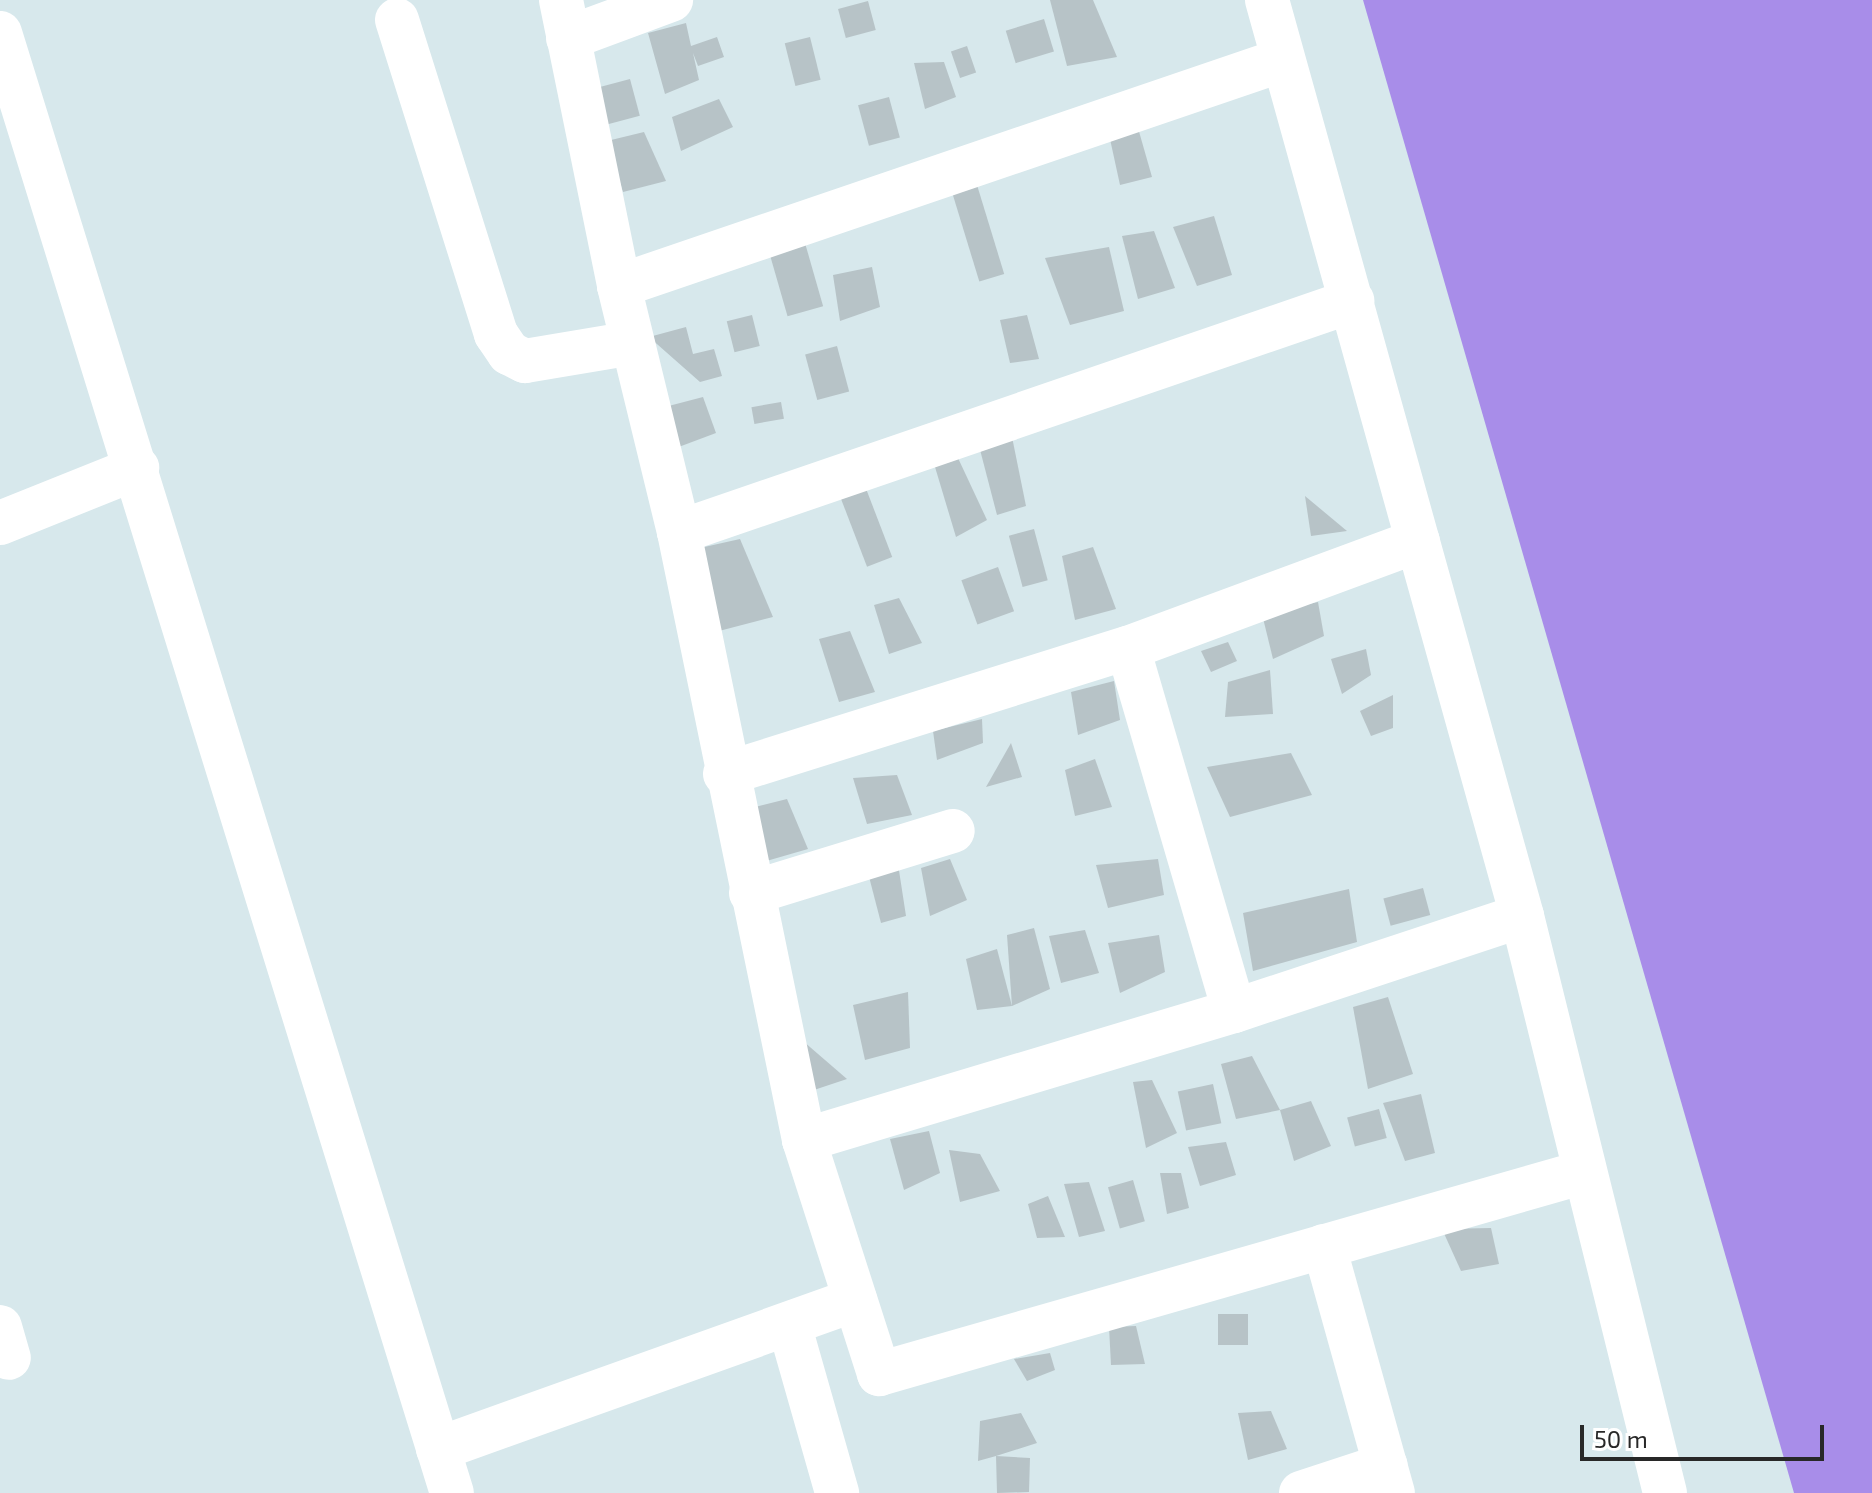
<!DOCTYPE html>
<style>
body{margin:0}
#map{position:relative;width:1872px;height:1493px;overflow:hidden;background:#d7e8ec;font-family:"Exo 2",sans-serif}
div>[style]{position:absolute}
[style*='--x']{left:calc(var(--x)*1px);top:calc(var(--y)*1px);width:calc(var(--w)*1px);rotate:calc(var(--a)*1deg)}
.green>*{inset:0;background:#a88de9}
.building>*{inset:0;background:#b7c3c7;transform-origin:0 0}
.minor>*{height:44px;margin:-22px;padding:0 22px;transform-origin:22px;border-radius:22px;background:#fff}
span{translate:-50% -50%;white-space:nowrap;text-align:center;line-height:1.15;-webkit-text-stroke:6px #fff;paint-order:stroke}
.scale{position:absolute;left:1580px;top:1425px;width:244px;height:36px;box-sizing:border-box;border:4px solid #282828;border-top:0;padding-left:10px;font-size:24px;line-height:28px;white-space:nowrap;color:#282828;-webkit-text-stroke:6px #fff;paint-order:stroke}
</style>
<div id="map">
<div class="green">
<i style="clip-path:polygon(1363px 0,1872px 0,1872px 1493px,1794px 1493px)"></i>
</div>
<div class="building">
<i style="clip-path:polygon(1050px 0,1093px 0,1117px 57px,1067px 66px)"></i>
<i style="left:868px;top:1px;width:30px;height:31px;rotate:75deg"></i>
<i style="left:1044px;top:19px;width:34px;height:40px;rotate:73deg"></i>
<i style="clip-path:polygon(686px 23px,691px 46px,717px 37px,724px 57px,698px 66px,693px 53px,699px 80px,665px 94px,648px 33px)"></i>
<i style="left:810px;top:37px;width:44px;height:26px;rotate:76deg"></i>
<i style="left:967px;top:46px;width:28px;height:17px;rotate:71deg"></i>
<i style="clip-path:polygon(944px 62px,956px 97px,925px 109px,914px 63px)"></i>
<i style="left:630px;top:79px;width:38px;height:35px;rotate:75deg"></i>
<i style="left:889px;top:97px;width:42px;height:32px;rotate:75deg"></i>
<i style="clip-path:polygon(719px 99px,733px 127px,681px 151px,672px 117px)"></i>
<i style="clip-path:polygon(1138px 128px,1152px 177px,1120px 185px,1110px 139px)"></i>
<i style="clip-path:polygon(644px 132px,666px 181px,623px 192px,607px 141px)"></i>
<i style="left:977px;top:185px;width:93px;height:26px;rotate:73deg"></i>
<i style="clip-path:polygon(1214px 216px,1232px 275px,1197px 286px,1173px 227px)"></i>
<i style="clip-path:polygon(1154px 231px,1175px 288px,1138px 299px,1122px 236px)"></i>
<i style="left:803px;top:236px;width:73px;height:37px;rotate:74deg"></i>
<i style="clip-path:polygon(1109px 247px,1124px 311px,1070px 325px,1045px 258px)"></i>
<i style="clip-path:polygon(872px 267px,880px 307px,840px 321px,833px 275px)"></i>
<i style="left:752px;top:315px;width:32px;height:26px;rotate:76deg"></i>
<i style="clip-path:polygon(1027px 315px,1039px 359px,1010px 363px,1000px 320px)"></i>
<i style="clip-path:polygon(686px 327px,693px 354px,714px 349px,722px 376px,700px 382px,649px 337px)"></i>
<i style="left:837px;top:346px;width:47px;height:33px;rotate:75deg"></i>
<i style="clip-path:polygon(703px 397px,716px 433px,668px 451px,661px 408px)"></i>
<i style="left:781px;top:402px;width:17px;height:30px;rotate:80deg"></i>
<i style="clip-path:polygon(1012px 437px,1026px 506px,997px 515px,978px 442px)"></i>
<i style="clip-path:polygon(958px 458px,987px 520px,956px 537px,935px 467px)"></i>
<i style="left:865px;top:486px;width:76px;height:27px;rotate:69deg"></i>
<i style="clip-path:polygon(1305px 496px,1347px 531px,1311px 536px)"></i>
<i style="left:1034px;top:529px;width:53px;height:26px;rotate:75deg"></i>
<i style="clip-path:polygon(740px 539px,773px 617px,719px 631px,691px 550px)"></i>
<i style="clip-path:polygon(1093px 547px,1116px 609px,1075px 620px,1062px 556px)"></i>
<i style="left:998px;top:567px;width:47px;height:39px;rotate:70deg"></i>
<i style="clip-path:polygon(899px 598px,922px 643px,889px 654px,874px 605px)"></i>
<i style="clip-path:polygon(1318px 602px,1324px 636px,1273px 659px,1262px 614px)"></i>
<i style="clip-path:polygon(850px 631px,875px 692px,839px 702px,819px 639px)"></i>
<i style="clip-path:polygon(1228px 642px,1237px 661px,1211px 672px,1201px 651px)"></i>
<i style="clip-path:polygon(1366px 649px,1371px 675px,1342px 694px,1331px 659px)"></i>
<i style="clip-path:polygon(1270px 670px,1273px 714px,1225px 717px,1228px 682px)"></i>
<i style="clip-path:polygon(1114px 681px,1120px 720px,1078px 735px,1071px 692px)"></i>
<i style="clip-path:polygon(1393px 695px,1393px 728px,1371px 736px,1360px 711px)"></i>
<i style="clip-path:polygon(982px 719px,983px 743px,937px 760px,933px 731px)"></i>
<i style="clip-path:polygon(1011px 743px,1022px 777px,986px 787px)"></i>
<i style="clip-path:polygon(1291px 753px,1312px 795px,1230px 817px,1207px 767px)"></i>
<i style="clip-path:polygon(1095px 759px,1112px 807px,1075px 816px,1065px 770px)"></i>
<i style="clip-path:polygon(897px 775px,912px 815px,867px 824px,853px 778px)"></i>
<i style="clip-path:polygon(787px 799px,808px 849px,763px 862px,751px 808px)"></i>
<i style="clip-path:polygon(950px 859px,967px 900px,930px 916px,921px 868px)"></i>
<i style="clip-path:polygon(1158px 859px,1164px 895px,1108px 908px,1096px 865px)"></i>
<i style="clip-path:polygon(898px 864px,906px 916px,881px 923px,867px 869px)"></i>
<i style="left:1423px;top:888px;width:28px;height:41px;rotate:75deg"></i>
<i style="clip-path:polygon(1349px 889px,1357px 942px,1253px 971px,1243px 913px)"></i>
<i style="clip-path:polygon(1034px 928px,1050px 989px,1012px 1006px,1007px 935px)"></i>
<i style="clip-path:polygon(1085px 930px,1099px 973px,1061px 983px,1049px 936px)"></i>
<i style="clip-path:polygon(1159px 935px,1165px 972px,1120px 993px,1108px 943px)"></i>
<i style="clip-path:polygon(997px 949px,1012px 1006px,977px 1010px,966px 959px)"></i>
<i style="clip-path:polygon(908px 992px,910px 1048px,865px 1060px,853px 1005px)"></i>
<i style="clip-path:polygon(1388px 997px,1413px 1074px,1368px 1089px,1353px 1007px)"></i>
<i style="clip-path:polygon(803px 1041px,847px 1079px,811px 1091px)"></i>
<i style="clip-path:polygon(1252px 1056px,1280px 1110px,1236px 1119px,1221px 1064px)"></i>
<i style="clip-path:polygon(1152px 1080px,1177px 1133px,1146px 1148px,1133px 1082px)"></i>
<i style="left:1213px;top:1084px;width:40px;height:36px;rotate:78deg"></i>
<i style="clip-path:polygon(1421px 1094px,1435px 1153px,1405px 1161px,1383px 1103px)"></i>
<i style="clip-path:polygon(1311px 1101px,1331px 1146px,1294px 1161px,1280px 1110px)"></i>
<i style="left:1379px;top:1109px;width:30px;height:33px;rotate:75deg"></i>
<i style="clip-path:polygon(929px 1131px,940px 1173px,904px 1190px,890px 1139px)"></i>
<i style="clip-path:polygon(1226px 1142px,1236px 1175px,1200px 1186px,1188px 1147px)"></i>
<i style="clip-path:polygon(949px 1150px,980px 1154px,1000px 1191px,960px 1202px)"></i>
<i style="clip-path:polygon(1160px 1173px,1181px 1173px,1189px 1208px,1167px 1214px)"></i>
<i style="left:1133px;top:1180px;width:43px;height:26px;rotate:74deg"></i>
<i style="clip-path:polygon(1089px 1182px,1105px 1231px,1079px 1237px,1064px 1184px)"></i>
<i style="clip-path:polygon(1048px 1196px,1065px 1237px,1037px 1238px,1028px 1204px)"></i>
<i style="clip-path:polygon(1491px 1228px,1499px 1264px,1461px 1271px,1442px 1229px)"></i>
<i style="left:1248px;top:1314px;width:31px;height:30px;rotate:90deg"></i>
<i style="clip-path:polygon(1136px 1326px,1145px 1364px,1111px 1365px,1109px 1327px)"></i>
<i style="clip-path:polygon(1050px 1353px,1055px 1370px,1027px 1381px,1014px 1359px)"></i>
<i style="clip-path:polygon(1271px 1411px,1287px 1449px,1248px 1460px,1238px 1413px)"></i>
<i style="clip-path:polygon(1021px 1413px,1037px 1443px,996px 1456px,1030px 1458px,1029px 1492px,997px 1493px,996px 1456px,978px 1461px,980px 1421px)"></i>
</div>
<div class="minor">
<i style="--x:561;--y:0;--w:292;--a:78.5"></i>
<i style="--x:619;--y:286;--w:253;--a:76.3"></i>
<i style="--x:679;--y:532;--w:621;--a:78.38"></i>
<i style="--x:804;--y:1140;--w:246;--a:72.2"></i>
<i style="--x:879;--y:1374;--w:733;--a:-15.99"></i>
<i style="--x:1267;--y:0;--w:951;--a:74.44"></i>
<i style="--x:1522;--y:916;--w:594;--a:76.08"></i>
<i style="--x:397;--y:20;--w:329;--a:72.5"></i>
<i style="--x:496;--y:334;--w:23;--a:56"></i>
<i style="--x:509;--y:353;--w:18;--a:27"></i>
<i style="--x:525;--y:361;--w:109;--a:-9.5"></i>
<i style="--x:0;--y:33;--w:1528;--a:72.8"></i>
<i style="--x:568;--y:38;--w:110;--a:-20.3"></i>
<i style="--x:619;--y:286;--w:700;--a:-18.82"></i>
<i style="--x:0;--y:523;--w:148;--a:-21.9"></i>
<i style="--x:679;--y:532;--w:712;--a:-18.94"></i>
<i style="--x:1128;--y:648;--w:378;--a:73.7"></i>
<i style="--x:725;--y:774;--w:422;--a:-17.4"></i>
<i style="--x:1128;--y:648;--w:309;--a:-20.3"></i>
<i style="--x:751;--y:893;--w:211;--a:-17.1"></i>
<i style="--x:804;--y:1140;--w:449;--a:-16.7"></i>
<i style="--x:1234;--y:1011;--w:303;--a:-18.3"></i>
<i style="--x:1324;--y:1246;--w:256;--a:74.4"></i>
<i style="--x:789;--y:1324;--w:176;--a:74.1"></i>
<i style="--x:0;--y:1327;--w:32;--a:74"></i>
<i style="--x:438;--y:1449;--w:443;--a:-19.7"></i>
<i style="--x:1301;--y:1493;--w:89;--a:-18.2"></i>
</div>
<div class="scale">50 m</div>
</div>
